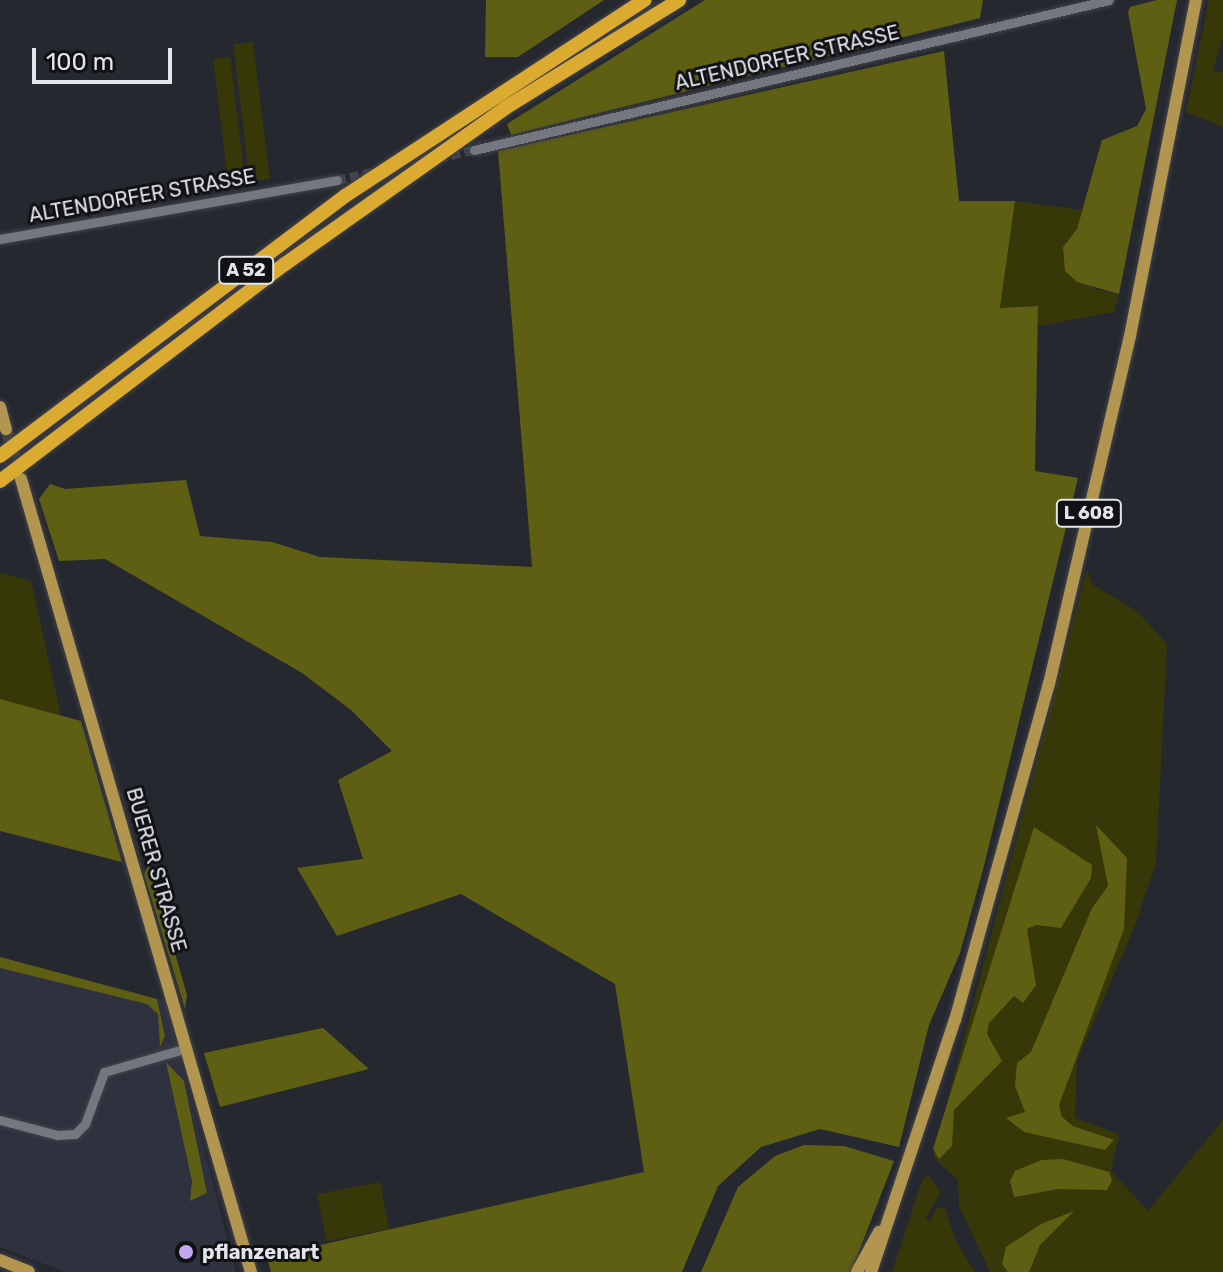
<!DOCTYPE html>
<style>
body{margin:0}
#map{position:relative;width:1223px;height:1272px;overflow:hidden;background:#262830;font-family:Rubik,sans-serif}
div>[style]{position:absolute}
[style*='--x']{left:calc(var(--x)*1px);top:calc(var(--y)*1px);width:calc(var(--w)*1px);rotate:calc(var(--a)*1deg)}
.built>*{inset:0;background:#2e313e}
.green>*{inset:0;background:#373807;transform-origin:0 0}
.forest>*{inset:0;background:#5e5f13}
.minor-tunnel>*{height:9px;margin-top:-4.5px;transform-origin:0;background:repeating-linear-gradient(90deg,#42444c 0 9px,transparent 0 13.5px)}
.major-tunnel>*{height:12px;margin-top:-6px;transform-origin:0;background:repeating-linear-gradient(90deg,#42444c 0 12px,transparent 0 18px)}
.roads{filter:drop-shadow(0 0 2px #42434a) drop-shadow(0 0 2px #42434a)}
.minor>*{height:9px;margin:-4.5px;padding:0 4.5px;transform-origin:4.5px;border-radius:4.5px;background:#757780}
.major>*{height:12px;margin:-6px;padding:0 6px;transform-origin:6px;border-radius:6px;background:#b29650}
.highway>*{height:14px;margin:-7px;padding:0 7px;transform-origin:7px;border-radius:7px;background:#dbaa30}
.dots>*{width:22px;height:22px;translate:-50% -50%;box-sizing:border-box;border:4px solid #101114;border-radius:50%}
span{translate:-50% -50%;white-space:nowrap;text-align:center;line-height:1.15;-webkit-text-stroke:6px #101114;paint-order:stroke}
.shield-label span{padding:2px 6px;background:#101114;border:2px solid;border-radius:6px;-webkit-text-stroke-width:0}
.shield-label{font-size:18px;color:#e4e5eb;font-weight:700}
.street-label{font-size:20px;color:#e4e5eb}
.poi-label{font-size:20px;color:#e4e5eb;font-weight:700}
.left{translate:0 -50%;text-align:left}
.scale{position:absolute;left:32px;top:48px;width:140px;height:36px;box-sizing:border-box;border:4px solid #e4e5eb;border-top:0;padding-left:10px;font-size:24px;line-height:28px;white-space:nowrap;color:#e4e5eb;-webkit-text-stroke:6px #101114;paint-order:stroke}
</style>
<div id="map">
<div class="built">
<i style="clip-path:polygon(0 957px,165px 1001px,236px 1272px,65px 1272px,0 1247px)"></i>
</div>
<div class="green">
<i style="clip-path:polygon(1209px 0,1223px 0,1223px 37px,1213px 71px,1223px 72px,1223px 127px,1186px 112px)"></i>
<i style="left:253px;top:42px;width:138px;height:20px;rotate:83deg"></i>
<i style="left:230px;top:57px;width:126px;height:17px;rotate:83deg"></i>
<i style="clip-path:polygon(1015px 201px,1082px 210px,1077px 229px,1063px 247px,1094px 289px,1119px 294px,1114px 312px,1038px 326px,1037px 306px,1000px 309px)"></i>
<i style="clip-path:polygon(1087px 569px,1093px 585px,1138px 612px,1167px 644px,1156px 863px,1134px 928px,1077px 1060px,1075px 1118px,1119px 1134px,1111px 1171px,1148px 1211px,1223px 1120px,1223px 1272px,990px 1272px,959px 1206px,958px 1180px,933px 1157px)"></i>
<i style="clip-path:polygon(0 573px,31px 581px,61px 716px,0 699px)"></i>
<i style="clip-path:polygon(928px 1176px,941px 1192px,925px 1219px,930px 1221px,936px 1208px,945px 1208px,955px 1239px,975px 1272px,892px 1272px,922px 1180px)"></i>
<i style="left:380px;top:1182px;width:48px;height:64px;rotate:79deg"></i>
</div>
<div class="forest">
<i style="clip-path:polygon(486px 0,604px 0,518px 57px,485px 57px)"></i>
<i style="clip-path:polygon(705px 0,983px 0,980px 18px,511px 135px,507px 124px)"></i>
<i style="clip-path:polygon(1157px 0,1177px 0,1119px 294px,1077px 282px,1065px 271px,1063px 247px,1077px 229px,1102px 140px,1137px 126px,1146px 109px,1128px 12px,1130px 7px)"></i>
<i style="clip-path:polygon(944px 51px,959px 201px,1015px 201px,1000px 308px,1038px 306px,1035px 471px,1078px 478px,984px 866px,960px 953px,929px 1025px,899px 1147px,820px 1129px,761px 1147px,718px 1186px,682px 1272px,271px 1272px,267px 1257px,644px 1172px,615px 984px,461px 894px,337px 936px,297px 868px,363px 859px,338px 780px,392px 751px,351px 710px,302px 673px,105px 559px,59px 561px,39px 499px,50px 484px,65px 489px,186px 480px,200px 536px,272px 542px,320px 557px,532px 567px,498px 151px)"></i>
<i style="clip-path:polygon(0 699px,81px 721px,122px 862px,0 831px)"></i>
<i style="clip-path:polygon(1096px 825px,1127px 858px,1124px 929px,1059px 1105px,1062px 1117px,1073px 1126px,1114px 1140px,1105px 1150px,1024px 1132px,1006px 1118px,1025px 1112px,1015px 1086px,1017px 1063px,1031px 1052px,1092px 908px,1108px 886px)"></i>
<i style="clip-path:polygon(1034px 827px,1092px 865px,1091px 878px,1061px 928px,1036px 925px,1027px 929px,1036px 985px,1023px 1003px,1014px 996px,989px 1023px,987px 1034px,1002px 1061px,954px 1110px,952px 1146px,939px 1159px,933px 1149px)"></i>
<i style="clip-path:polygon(149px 864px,187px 995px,185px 1009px,144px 874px)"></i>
<i style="clip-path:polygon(0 957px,157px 999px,165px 1036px,160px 1047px,158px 1014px,147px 1004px,0 968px)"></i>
<i style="clip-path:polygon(323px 1028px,369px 1069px,220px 1107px,204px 1053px)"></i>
<i style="clip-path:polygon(166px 1062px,184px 1081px,207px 1193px,190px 1201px,192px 1181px)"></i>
<i style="clip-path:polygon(804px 1145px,844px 1146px,894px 1161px,851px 1272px,701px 1272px,738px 1187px,775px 1156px)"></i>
<i style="clip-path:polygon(1063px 1159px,1109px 1172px,1112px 1181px,1107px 1190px,1058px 1189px,1014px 1197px,1010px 1181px,1015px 1171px,1042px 1160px)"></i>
<i style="clip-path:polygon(1074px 1211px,1040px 1245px,1029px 1272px,1008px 1272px,1002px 1264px,1006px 1247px,1041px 1224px)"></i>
</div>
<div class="minor-tunnel">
<i style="--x:438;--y:158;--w:37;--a:-13"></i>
<i style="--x:337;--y:180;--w:41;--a:-12.7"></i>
</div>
<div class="major-tunnel">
<i style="--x:6;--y:429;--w:49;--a:73.4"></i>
</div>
<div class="roads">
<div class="minor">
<i style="--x:474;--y:150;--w:652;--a:-13.29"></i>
<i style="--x:0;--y:239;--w:342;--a:-9.9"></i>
<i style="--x:0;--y:1120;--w:59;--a:14.7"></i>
<i style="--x:57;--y:1135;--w:18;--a:-3"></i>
<i style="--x:75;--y:1134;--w:14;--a:-45"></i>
<i style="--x:85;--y:1124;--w:55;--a:-69.9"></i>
<i style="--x:104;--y:1072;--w:86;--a:-16.1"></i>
</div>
<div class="major">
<i style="--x:0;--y:407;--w:23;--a:75"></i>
<i style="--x:21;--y:479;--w:826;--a:73.83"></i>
<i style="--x:0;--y:1260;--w:31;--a:22"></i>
<i style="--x:857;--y:1272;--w:46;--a:-61.2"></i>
<i style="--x:871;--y:1272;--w:266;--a:-71.6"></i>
<i style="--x:955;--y:1020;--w:349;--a:-74.4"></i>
<i style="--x:1049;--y:684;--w:357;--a:-76.9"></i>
<i style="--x:1130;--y:336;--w:342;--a:-78.9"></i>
</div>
<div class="highway">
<i style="--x:0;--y:456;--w:432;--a:-37"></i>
<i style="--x:345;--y:196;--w:358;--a:-33.2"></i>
<i style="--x:0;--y:481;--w:358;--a:-37.3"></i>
<i style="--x:285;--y:264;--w:270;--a:-35.3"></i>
<i style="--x:505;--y:108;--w:205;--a:-31.8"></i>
</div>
</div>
<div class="dots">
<i style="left:186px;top:1252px;background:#c4a7f1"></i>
</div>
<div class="shield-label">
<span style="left:246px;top:270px">A 52</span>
<span style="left:1089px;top:513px">L 608</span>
</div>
<div class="street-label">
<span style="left:787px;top:58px;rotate:-13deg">ALTENDORFER STRASSE</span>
<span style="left:142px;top:196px;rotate:-10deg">ALTENDORFER STRASSE</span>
<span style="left:156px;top:870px;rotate:74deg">BUERER STRASSE</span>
</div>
<div class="poi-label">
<span class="left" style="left:202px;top:1252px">pflanzenart</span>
</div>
<div class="scale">100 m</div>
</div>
